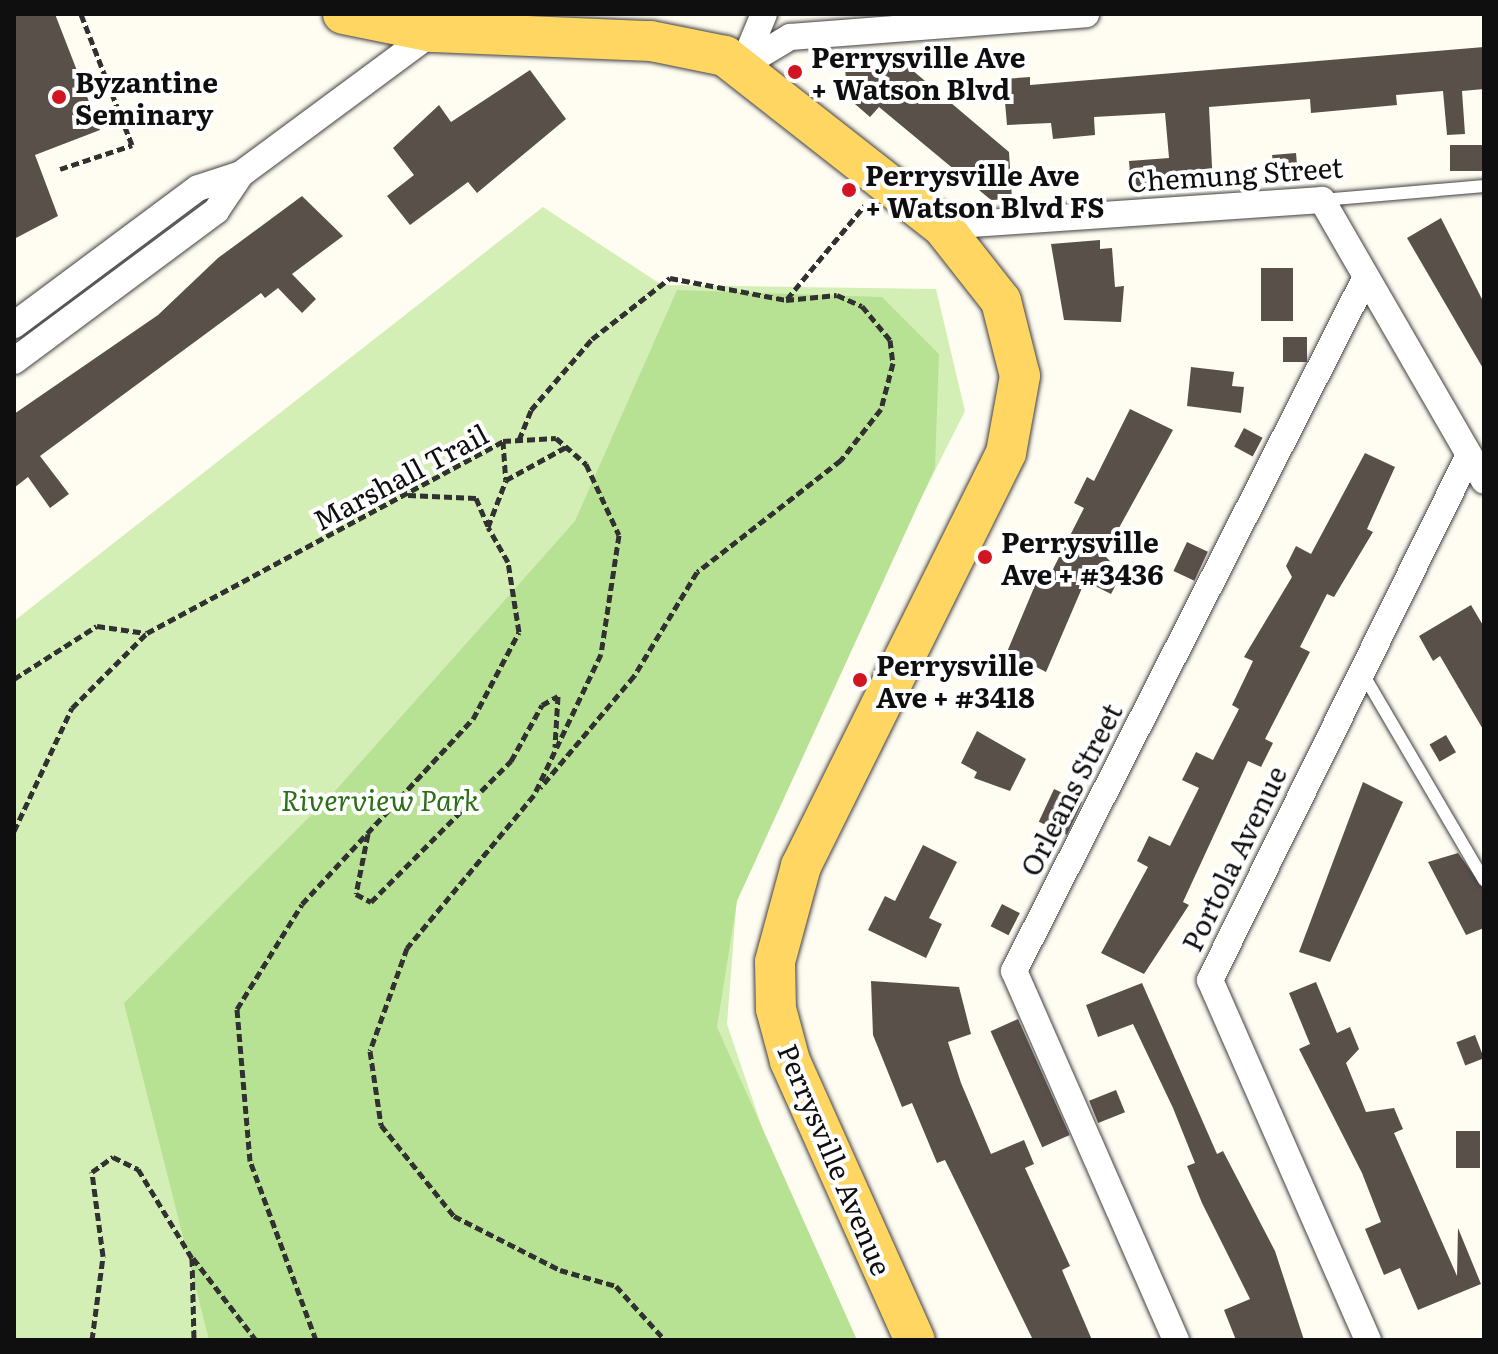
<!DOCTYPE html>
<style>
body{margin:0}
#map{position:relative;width:1498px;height:1354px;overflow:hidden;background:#fffcf2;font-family:Literata,serif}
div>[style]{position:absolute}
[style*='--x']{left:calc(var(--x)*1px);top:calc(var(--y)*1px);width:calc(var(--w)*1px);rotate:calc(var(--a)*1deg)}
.green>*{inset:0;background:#d4efb6}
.forest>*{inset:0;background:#b8e293}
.building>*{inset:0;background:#5a504a;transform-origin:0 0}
.path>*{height:5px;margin-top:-2.5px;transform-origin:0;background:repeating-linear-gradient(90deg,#313131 0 8px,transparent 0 12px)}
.roads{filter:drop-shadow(0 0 2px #424242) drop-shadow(0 0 2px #424242)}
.lane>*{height:12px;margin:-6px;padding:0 6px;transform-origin:6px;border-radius:6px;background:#fff}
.street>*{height:26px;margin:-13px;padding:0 13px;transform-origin:13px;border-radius:13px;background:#fff}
.primary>*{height:40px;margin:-20px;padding:0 20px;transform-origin:20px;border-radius:20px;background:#ffd662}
.dots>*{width:22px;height:22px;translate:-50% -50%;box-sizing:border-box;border:4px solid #fff;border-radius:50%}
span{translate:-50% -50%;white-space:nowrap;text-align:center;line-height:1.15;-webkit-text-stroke:8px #fff;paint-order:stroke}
.poi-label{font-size:28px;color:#0f0f0f;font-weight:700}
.left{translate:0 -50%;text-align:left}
.street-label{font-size:28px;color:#0f0f0f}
.park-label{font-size:28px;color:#2b7017;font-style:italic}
.frame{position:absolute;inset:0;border:16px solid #0f0f0f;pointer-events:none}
</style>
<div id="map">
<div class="green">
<i style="clip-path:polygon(543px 207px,662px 285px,936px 289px,965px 411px,740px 858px,727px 1024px,834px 1340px,14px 1340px,14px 621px)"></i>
</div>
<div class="forest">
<i style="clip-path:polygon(677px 290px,882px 297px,939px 354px,935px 468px,737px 901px,717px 1027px,857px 1340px,209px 1340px,124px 1003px,335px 791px,575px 521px)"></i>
</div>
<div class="building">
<i style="clip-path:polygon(14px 14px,55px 14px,100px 130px,35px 155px,58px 216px,14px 239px)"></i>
<i style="clip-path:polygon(1484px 47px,1484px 89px,1462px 91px,1465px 134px,1447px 135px,1443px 91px,1396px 95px,1397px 105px,1311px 113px,1310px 99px,1209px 107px,1213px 186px,1131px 187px,1129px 161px,1169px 158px,1165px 113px,1094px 117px,1095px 135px,1053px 139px,1051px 123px,1007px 125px,1003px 79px,1030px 77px,1030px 85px)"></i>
<i style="clip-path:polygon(905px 64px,1009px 152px,1012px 199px,991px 200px,879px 107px,870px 117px,848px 98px,845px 69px)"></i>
<i style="clip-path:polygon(530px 70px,566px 119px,477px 193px,468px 182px,410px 225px,387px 196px,414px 175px,393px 148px,439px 105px,451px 122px)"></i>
<i style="left:1484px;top:145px;width:26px;height:34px;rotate:90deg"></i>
<i style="left:1296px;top:153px;width:23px;height:24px;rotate:85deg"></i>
<i style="clip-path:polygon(302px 196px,343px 236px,292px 274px,316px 299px,302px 313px,278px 288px,265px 298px,261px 293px,40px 456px,69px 494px,50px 508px,28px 477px,14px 488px,14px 414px,158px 315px,218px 258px)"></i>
<i style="clip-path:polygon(1441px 218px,1484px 303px,1484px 370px,1407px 238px)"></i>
<i style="clip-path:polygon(1100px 240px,1100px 249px,1112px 248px,1115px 287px,1124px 286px,1121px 322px,1064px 320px,1051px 244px)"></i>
<i style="left:1261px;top:268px;width:32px;height:53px"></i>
<i style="left:1283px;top:337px;width:24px;height:25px"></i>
<i style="clip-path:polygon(1191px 367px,1234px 372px,1232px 386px,1244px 387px,1241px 413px,1187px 406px)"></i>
<i style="clip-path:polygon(1130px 409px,1173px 430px,1104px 555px,1122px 573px,1111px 594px,1085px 581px,1046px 672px,1007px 652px,1041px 571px,1050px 575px,1084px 508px,1074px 503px,1087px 477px,1094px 481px)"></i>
<i style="left:1244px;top:428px;width:21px;height:21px;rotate:28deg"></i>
<i style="clip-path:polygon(1365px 453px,1395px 467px,1367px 529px,1373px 532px,1334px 597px,1327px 594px,1300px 647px,1310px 652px,1265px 739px,1273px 743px,1261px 767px,1248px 761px,1183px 902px,1189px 905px,1144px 974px,1101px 953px,1148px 867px,1137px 861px,1149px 836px,1170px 846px,1199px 788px,1182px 780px,1196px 752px,1213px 760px,1239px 709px,1232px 705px,1253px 661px,1244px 657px,1292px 577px,1286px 566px,1296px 546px,1311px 554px)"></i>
<i style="left:1187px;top:542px;width:23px;height:32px;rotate:25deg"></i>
<i style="clip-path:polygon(1471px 605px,1484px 627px,1484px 731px,1440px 656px,1433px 661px,1419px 636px)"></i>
<i style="clip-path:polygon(977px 731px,1026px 759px,1010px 791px,974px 778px,977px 772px,961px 763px)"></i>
<i style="left:1446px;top:735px;width:20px;height:19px;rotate:60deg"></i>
<i style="clip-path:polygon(1363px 782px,1403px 802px,1330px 962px,1299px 952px)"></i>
<i style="left:1054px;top:789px;width:31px;height:36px;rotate:25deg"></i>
<i style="clip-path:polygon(923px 845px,957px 862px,929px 918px,942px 924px,926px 958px,868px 930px,885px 896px,895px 901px)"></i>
<i style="clip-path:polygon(1458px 853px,1484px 889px,1484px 928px,1466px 935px,1428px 862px)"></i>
<i style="left:1002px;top:904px;width:20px;height:25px;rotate:27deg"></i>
<i style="clip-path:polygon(871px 981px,959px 987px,971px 1034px,948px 1042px,961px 1083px,991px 1154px,1024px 1140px,1034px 1164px,1025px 1168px,1070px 1266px,1062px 1270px,1092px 1340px,1033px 1340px,945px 1160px,937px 1163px,912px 1103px,902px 1107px,873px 1035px)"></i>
<i style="clip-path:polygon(1316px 982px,1337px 1033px,1350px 1027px,1359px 1049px,1346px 1063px,1366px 1112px,1394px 1108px,1403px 1129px,1394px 1133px,1457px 1276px,1458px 1228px,1481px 1284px,1418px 1310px,1400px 1268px,1384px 1275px,1365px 1229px,1381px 1222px,1362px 1173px,1299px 1049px,1310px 1044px,1289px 993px)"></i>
<i style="clip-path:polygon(1142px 983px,1217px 1154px,1223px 1151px,1275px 1251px,1304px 1340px,1236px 1340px,1224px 1310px,1250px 1299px,1202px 1203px,1187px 1166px,1195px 1163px,1173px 1108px,1133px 1024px,1098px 1037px,1086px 1005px)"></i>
<i style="left:1018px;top:1019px;width:127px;height:30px;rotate:66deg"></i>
<i style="left:1475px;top:1035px;width:25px;height:20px;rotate:69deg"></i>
<i style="left:1116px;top:1090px;width:24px;height:29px;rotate:68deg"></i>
<i style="left:1456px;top:1131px;width:24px;height:37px"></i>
</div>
<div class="path">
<i style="--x:60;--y:169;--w:76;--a:-18.4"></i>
<i style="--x:132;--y:145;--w:141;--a:-111.3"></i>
<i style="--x:787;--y:299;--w:122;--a:-50.3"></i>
<i style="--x:519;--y:440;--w:32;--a:-68"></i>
<i style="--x:531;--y:410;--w:94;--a:-49.3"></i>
<i style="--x:592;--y:339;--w:99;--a:-38"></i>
<i style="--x:670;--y:278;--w:118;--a:10.7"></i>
<i style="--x:786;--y:300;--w:51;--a:-5.6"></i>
<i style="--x:837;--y:295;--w:27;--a:24"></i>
<i style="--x:862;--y:306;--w:44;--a:50.5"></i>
<i style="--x:890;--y:340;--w:23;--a:83"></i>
<i style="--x:893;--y:363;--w:48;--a:104.6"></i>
<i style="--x:881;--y:409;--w:65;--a:128.1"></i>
<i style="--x:841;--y:460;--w:182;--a:142.1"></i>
<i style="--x:697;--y:572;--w:122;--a:121.2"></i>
<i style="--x:634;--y:676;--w:146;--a:130"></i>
<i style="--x:503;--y:441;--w:39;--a:86"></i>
<i style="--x:408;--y:495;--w:68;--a:2.5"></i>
<i style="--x:476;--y:498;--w:30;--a:67"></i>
<i style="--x:14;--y:679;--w:98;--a:-32.6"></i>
<i style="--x:97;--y:626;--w:49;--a:8.1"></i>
<i style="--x:14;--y:831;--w:136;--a:-64.8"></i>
<i style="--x:72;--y:708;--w:106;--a:-45"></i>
<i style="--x:147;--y:633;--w:404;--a:-28.3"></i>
<i style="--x:503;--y:441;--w:53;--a:-3.2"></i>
<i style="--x:556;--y:438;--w:40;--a:41"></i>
<i style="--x:586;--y:464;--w:78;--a:65.1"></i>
<i style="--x:619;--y:535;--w:120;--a:98.6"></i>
<i style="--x:601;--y:654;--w:156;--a:115.4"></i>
<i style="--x:534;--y:795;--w:199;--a:129.7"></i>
<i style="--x:407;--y:948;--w:109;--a:109.8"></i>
<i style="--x:370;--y:1051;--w:75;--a:81.5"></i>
<i style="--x:381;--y:1125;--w:117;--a:51.3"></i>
<i style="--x:454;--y:1216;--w:119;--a:27"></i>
<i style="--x:560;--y:1270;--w:58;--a:15.9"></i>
<i style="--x:616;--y:1286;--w:73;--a:47.8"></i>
<i style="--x:368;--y:834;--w:61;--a:101.3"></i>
<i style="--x:356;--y:894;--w:17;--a:28"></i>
<i style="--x:371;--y:902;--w:199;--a:-45.2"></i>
<i style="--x:511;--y:761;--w:64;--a:-61"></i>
<i style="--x:542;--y:705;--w:18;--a:-29"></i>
<i style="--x:558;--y:696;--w:51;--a:93.4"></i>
<i style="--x:193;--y:1258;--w:103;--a:52.5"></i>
<i style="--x:92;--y:1340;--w:85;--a:-82.5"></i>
<i style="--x:103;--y:1256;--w:85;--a:-97.5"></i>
<i style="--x:92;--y:1172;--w:26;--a:-36"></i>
<i style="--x:113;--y:1157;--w:28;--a:26"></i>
<i style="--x:138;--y:1169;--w:104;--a:58.8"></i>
<i style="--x:192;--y:1258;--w:82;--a:88.6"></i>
<i style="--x:316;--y:1340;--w:191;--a:-110.2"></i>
<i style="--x:250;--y:1161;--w:153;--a:-94.9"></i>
<i style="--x:237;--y:1009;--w:123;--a:-58.2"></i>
<i style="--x:302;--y:904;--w:252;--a:-47.3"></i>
<i style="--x:473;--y:719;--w:98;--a:-62.1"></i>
<i style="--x:519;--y:632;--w:71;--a:-98.9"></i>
<i style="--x:508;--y:562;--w:40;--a:-119.7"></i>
<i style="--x:488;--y:527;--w:50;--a:-69"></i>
<i style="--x:506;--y:480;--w:68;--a:-28.8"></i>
</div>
<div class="roads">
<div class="lane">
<i style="--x:1322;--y:200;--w:163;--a:-4.9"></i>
<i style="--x:1363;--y:674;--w:239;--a:59.6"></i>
</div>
<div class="street">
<i style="--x:744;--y:62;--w:52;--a:-67.4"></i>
<i style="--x:743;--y:65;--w:55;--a:-30.8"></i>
<i style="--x:790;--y:37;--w:297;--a:-4.4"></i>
<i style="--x:942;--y:226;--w:381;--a:-3.9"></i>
<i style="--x:1322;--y:200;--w:324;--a:60"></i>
<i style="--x:14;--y:325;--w:229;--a:-36.7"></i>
<i style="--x:198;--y:188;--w:45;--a:-18"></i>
<i style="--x:14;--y:361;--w:252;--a:-36.6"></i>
<i style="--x:216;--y:211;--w:45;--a:-56"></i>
<i style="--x:241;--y:174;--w:239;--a:-36.5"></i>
<i style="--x:1176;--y:1340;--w:403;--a:-113.7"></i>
<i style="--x:1014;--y:971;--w:778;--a:-63.11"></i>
<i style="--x:1368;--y:1340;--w:393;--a:-113.7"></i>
<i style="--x:1210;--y:980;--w:585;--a:-63.74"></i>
</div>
<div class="primary">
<i style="--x:343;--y:14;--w:92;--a:11.3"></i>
<i style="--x:433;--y:32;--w:218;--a:2.4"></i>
<i style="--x:651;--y:41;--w:76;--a:11.5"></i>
<i style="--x:725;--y:56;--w:276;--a:38.1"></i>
<i style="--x:942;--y:226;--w:95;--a:51.8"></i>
<i style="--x:1001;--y:301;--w:77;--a:75.8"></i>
<i style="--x:1020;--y:376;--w:78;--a:100.3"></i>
<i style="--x:1006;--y:453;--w:461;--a:116.4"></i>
<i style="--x:801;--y:866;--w:99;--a:105.2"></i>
<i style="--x:775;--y:962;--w:47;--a:88.8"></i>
<i style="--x:776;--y:1009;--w:54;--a:74.9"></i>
<i style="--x:790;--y:1061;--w:306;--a:65.9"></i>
</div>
</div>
<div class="dots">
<i style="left:795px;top:72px;background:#d11622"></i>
<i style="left:59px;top:97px;background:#d11622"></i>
<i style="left:849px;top:190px;background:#d11622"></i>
<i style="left:985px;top:557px;background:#d11622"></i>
<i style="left:860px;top:680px;background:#d11622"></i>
</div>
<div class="poi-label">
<span class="left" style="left:811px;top:72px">Perrysville Ave<br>+ Watson Blvd</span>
<span class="left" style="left:75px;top:97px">Byzantine<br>Seminary</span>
<span class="left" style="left:865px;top:190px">Perrysville Ave<br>+ Watson Blvd FS</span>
<span class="left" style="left:1001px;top:557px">Perrysville<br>Ave + #3436</span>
<span class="left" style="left:876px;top:680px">Perrysville<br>Ave + #3418</span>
</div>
<div class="street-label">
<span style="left:1235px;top:173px;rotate:-4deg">Chemung Street</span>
<span style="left:400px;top:476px;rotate:-28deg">Marshall Trail</span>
<span style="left:1070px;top:789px;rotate:-63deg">Orleans Street</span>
<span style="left:1233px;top:858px;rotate:-64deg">Portola Avenue</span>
<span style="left:836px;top:1159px;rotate:67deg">Perrysville Avenue</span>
</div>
<div class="park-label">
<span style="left:380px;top:799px">Riverview Park</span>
</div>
<div class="frame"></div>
</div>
